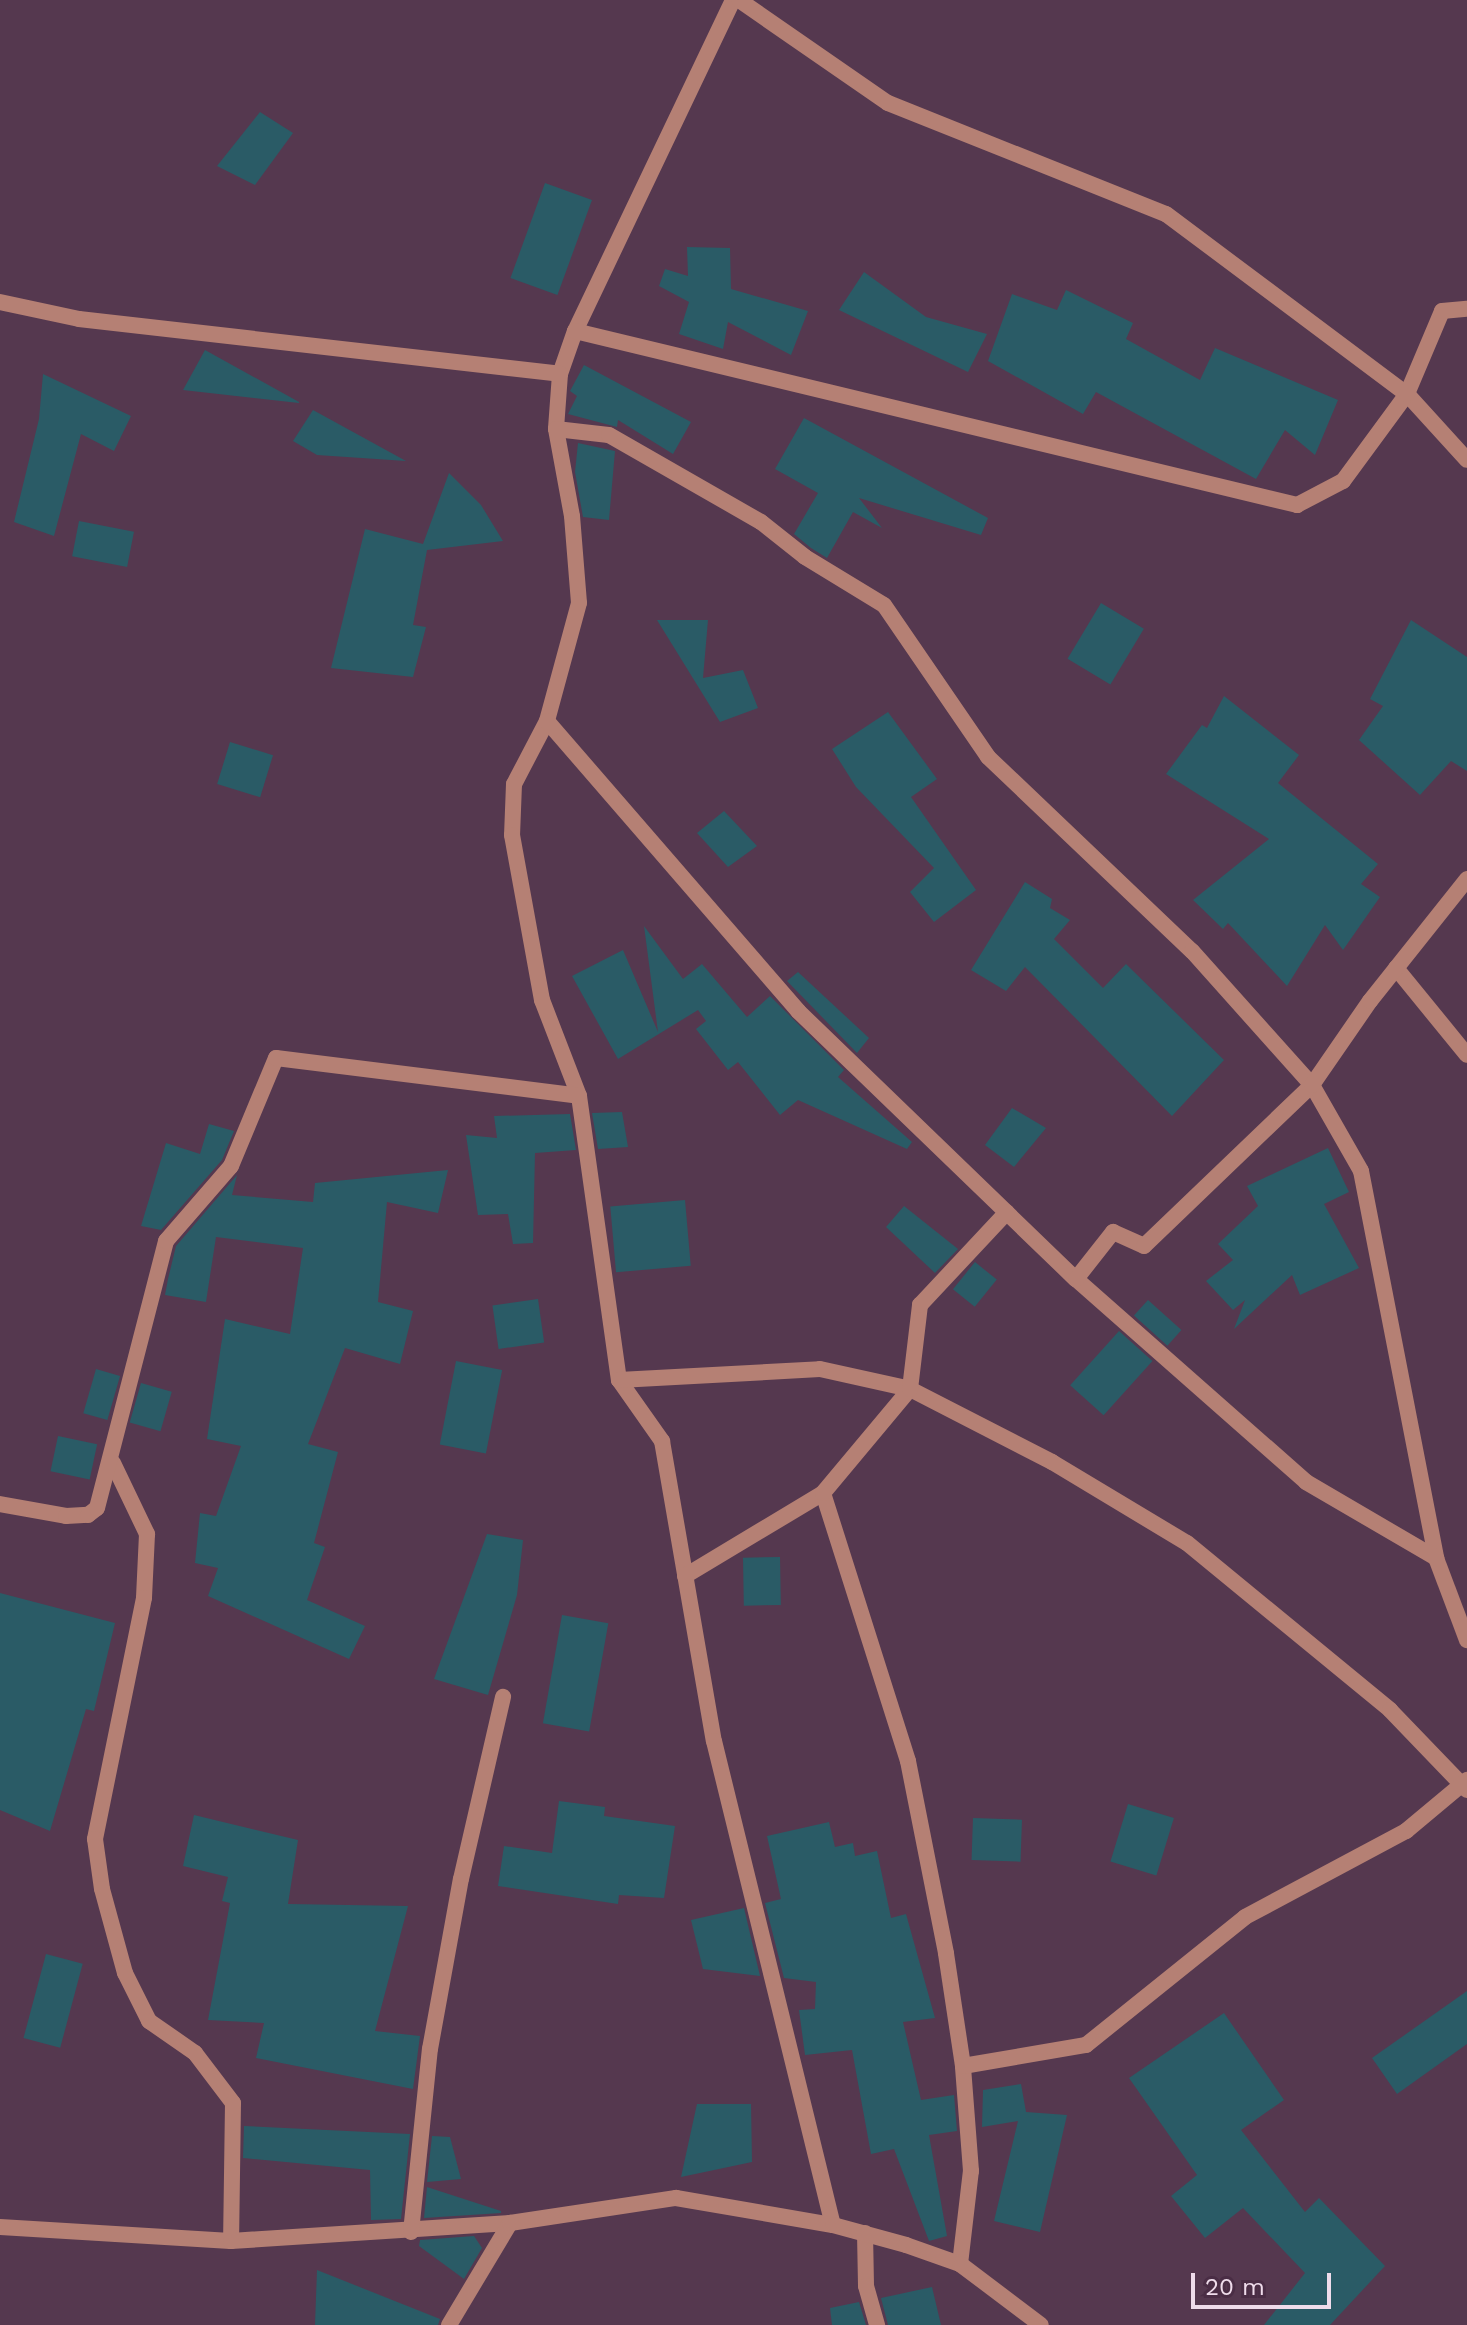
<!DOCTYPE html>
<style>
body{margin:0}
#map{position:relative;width:1467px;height:2325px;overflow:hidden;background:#55384f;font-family:"Work Sans",sans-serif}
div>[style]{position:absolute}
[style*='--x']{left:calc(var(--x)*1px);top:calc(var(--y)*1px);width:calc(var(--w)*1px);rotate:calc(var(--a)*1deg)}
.building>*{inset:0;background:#2a5b66;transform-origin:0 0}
.street>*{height:16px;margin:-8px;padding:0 8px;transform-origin:8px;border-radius:8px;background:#b58074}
span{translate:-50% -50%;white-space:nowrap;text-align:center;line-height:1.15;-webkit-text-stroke:7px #4a2d45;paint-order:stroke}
.scale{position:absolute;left:1191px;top:2273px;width:140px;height:36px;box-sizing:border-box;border:4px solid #efdceb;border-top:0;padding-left:10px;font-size:24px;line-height:28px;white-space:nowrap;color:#efdceb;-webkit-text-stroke:6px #4a2d45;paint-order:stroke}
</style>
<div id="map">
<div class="building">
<i style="clip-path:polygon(260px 112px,293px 133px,255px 185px,217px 166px)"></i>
<i style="left:545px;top:183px;width:50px;height:101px;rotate:20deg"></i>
<i style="clip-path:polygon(687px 247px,730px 248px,731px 289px,808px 311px,791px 355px,728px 322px,723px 349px,679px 334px,689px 302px,659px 286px,665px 269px,688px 276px)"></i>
<i style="clip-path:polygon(864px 272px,926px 317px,987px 334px,968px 372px,839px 310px)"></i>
<i style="clip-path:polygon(1066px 290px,1133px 323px,1126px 339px,1200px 380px,1215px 348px,1338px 400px,1315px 455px,1285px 430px,1256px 479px,1096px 392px,1083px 414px,988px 361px,1012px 294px,1057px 310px)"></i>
<i style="clip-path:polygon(205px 350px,299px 402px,299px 403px,183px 390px)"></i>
<i style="clip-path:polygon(584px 365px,691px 422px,673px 454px,618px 420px,617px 427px,568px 414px,577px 396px,570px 391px)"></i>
<i style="clip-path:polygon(43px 374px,131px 416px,114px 451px,81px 434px,54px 536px,14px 522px,39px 419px)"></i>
<i style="clip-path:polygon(313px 410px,406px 461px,317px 455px,293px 441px)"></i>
<i style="clip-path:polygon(804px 418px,988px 518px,981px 535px,859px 498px,882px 528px,853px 512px,827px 558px,811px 548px,794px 534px,818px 493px,775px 469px)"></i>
<i style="clip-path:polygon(578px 443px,615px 451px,609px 520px,583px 517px,575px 472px)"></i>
<i style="clip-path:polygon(449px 473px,481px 505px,503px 541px,427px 550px,413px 625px,426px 627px,413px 677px,331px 668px,365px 529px,423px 544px)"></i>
<i style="left:79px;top:521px;width:56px;height:36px;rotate:11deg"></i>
<i style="left:1101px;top:603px;width:50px;height:65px;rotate:31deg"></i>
<i style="clip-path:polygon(657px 620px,708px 620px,703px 678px,743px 670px,758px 708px,720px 722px)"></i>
<i style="clip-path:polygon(1411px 620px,1467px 657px,1467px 771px,1451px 761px,1420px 795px,1359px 740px,1383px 706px,1370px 699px)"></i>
<i style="clip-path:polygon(1224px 696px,1299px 755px,1278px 783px,1378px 864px,1361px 884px,1380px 897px,1343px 950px,1325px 925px,1287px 986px,1228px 923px,1223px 929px,1193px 900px,1269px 839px,1166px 774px,1202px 725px,1207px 728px)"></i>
<i style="clip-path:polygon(888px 712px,937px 779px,911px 797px,976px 890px,934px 922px,910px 892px,934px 868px,856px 787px,832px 749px)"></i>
<i style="left:230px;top:742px;width:45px;height:44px;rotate:17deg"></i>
<i style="clip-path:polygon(724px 811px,757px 846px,728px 867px,697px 833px)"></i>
<i style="clip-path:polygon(1025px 882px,1052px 899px,1050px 908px,1070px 920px,1054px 939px,1103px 988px,1126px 964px,1224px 1060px,1172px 1116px,1025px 967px,1006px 991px,971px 970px)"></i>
<i style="clip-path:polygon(644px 926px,683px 979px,702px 964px,747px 1017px,770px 996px,844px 1070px,838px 1077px,912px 1142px,907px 1149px,798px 1100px,780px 1115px,738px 1062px,728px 1070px,696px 1029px,706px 1021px,698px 1010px,618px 1059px,572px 976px,623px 950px,658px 1032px)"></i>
<i style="clip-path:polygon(798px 972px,869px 1038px,857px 1053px,787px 981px)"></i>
<i style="clip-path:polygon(1012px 1108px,1046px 1128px,1014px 1167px,985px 1145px)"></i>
<i style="clip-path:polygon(622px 1112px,628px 1147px,598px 1149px,592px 1113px)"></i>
<i style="clip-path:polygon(570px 1114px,576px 1150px,535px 1153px,533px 1243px,513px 1244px,508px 1214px,478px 1215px,466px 1135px,497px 1138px,494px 1116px)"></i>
<i style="clip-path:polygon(209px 1124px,234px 1131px,222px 1160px,161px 1230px,141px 1226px,166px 1143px,200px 1154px)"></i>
<i style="clip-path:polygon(1328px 1148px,1349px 1192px,1324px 1204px,1359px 1268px,1300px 1295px,1292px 1275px,1234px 1329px,1245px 1300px,1233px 1310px,1206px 1281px,1233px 1260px,1218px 1244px,1258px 1206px,1247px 1186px)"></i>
<i style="clip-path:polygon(448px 1170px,438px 1213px,387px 1202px,378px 1302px,413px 1311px,400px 1364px,345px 1348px,308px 1444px,338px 1452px,314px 1543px,325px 1547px,307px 1600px,365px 1626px,349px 1659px,208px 1596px,218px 1568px,195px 1563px,200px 1513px,216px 1516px,241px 1446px,207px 1439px,225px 1319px,290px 1334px,303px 1248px,216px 1237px,206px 1302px,165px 1295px,168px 1279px,176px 1246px,237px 1175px,232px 1195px,313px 1202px,315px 1183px)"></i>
<i style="left:685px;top:1200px;width:66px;height:75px;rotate:85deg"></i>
<i style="clip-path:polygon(904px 1206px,958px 1249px,935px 1273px,886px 1227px)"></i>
<i style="left:975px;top:1262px;width:28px;height:35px;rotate:39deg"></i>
<i style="left:538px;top:1299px;width:44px;height:46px;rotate:82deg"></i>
<i style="left:1148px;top:1300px;width:45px;height:21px;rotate:42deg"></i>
<i style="left:1119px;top:1331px;width:45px;height:73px;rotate:42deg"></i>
<i style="left:456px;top:1361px;width:47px;height:85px;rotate:11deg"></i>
<i style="left:96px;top:1369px;width:25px;height:46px;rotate:16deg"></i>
<i style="left:141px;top:1383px;width:32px;height:41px;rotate:16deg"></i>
<i style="left:58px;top:1436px;width:40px;height:36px;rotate:12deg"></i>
<i style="clip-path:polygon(487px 1534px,523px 1540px,517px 1595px,488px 1695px,434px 1679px)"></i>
<i style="left:780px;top:1557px;width:48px;height:37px;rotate:89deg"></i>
<i style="clip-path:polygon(0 1593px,115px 1623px,94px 1711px,86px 1709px,50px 1831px,0 1810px)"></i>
<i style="left:562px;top:1615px;width:47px;height:110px;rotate:10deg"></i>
<i style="clip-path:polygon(559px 1801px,605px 1807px,604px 1816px,675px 1826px,664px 1898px,619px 1895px,618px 1904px,498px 1886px,504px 1846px,552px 1853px)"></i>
<i style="left:1128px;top:1804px;width:48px;height:60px;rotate:17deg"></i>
<i style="clip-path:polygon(194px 1815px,298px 1840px,288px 1904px,408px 1906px,375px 2031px,420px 2036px,413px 2089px,256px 2058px,264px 2023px,208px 2020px,230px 1903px,222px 1901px,228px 1877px,183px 1866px)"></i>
<i style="left:973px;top:1818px;width:49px;height:42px;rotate:2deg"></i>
<i style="clip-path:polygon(829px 1822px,835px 1847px,853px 1843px,855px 1856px,877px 1851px,891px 1918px,906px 1914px,935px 2018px,903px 2022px,921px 2100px,954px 2095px,957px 2131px,929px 2135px,947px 2236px,929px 2241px,894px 2149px,871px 2154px,852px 2050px,805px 2055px,799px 2010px,815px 2009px,816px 1982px,784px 1978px,765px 1903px,781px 1899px,767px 1836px)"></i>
<i style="clip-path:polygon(744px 1908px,760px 1976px,703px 1969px,691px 1920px)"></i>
<i style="left:46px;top:1954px;width:38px;height:87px;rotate:15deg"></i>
<i style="clip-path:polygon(1467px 1991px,1467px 2044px,1397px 2094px,1372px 2058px)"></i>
<i style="clip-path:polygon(1224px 2013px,1284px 2100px,1241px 2130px,1305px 2212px,1319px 2198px,1385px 2266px,1330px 2325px,1264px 2325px,1305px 2273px,1243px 2208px,1205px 2238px,1171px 2196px,1197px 2175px,1129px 2078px)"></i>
<i style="clip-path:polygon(1021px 2084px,1026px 2112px,1067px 2115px,1040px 2232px,994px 2221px,1018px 2121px,982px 2127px,983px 2090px)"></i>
<i style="clip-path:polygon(697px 2104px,751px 2104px,752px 2162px,681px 2177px)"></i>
<i style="clip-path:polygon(244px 2126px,410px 2134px,401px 2219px,371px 2220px,370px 2170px,243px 2158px)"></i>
<i style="clip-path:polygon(432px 2136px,450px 2137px,461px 2179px,427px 2182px)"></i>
<i style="clip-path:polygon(427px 2187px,501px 2211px,501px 2213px,424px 2218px)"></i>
<i style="clip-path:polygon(474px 2236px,482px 2248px,464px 2279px,419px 2246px,420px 2240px)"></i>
<i style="clip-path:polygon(317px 2270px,440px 2319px,438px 2325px,315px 2325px)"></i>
<i style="clip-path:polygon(932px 2287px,941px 2325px,888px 2325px,881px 2298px)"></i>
<i style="clip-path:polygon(859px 2302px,866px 2325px,832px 2325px,830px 2308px)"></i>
</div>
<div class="street">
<i style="--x:733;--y:0;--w:367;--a:115.5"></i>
<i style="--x:575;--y:331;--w:46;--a:109.2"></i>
<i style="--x:560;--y:374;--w:55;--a:94.2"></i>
<i style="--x:556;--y:429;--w:88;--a:79.6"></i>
<i style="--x:572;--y:516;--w:87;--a:85.4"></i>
<i style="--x:579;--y:603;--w:122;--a:105.2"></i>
<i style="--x:547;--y:721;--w:71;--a:117.6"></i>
<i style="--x:514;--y:784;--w:51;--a:92.2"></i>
<i style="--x:512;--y:835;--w:168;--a:79.7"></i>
<i style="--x:542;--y:1000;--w:103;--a:68.9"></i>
<i style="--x:579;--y:1096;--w:287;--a:82"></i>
<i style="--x:619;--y:1380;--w:75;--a:54.8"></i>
<i style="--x:662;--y:1441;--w:304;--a:80.2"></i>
<i style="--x:714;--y:1741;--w:498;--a:76.2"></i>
<i style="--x:739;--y:0;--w:181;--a:34.7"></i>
<i style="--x:888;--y:103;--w:299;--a:21.8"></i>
<i style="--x:1166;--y:214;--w:301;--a:36.8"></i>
<i style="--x:1407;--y:394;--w:89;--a:47.7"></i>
<i style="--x:0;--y:302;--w:81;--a:12.1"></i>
<i style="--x:79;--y:319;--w:484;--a:6.5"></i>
<i style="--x:575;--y:331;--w:743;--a:13.55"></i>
<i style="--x:1297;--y:505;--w:52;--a:-27.6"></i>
<i style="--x:1343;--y:481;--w:108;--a:-53.7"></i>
<i style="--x:1407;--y:394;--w:90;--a:-67.1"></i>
<i style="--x:1442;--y:311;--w:25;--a:-5"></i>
<i style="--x:556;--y:429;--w:53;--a:6.5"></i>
<i style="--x:609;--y:435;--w:175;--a:29.8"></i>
<i style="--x:761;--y:522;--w:56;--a:38.5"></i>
<i style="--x:805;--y:557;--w:92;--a:31.3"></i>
<i style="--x:884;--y:605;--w:184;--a:55.6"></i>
<i style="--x:988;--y:757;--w:282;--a:43.6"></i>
<i style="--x:1192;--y:951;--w:180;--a:48.2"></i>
<i style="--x:1312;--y:1085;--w:99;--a:60.3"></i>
<i style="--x:1361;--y:1171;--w:394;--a:79"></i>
<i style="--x:1436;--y:1558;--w:88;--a:69.3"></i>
<i style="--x:547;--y:721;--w:384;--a:49.1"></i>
<i style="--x:798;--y:1011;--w:386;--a:44"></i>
<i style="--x:1076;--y:1279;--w:307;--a:41.4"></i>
<i style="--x:1306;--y:1482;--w:151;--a:30.3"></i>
<i style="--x:1396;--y:968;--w:112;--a:50.8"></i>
<i style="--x:1076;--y:1279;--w:60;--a:-51.8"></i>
<i style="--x:1113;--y:1232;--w:34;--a:24"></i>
<i style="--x:1144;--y:1246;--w:233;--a:-43.8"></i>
<i style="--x:1312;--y:1085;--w:102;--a:-55.4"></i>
<i style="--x:1370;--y:1001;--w:156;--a:-51.5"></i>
<i style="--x:619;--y:1380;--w:201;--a:-3.1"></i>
<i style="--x:820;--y:1369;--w:92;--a:12.5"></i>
<i style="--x:910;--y:1389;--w:160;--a:27.2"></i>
<i style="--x:1052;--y:1462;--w:157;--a:31"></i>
<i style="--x:1187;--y:1543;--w:263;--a:39.4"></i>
<i style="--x:1390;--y:1710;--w:111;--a:46.1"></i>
<i style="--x:113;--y:1463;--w:79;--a:64.4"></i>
<i style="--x:147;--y:1534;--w:64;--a:92.7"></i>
<i style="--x:144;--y:1598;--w:246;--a:101.5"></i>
<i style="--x:95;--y:1839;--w:50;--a:82"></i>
<i style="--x:102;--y:1889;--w:87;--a:74.7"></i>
<i style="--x:125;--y:1973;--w:54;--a:63.4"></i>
<i style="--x:149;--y:2021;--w:56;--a:34.8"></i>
<i style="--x:195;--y:2053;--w:63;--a:52.8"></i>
<i style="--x:233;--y:2103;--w:138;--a:90.8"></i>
<i style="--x:0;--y:1504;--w:67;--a:10.3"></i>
<i style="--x:66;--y:1516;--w:22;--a:-3"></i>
<i style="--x:88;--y:1515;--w:11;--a:-38"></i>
<i style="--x:97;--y:1508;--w:276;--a:-75.5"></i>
<i style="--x:166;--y:1241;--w:99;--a:-49.1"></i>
<i style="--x:231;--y:1166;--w:117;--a:-67.4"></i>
<i style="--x:276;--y:1058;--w:305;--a:7.1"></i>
<i style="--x:685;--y:1576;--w:161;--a:-31"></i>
<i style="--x:963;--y:2066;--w:114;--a:-98.6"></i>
<i style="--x:946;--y:1953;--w:196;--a:-101.2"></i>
<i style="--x:908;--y:1761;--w:281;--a:-107.6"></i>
<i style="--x:823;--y:1493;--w:136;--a:-50.1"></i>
<i style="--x:910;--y:1389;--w:85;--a:-83.2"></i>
<i style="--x:920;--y:1305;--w:127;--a:-46.9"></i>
<i style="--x:0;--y:2227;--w:231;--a:3.5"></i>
<i style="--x:231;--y:2241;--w:280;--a:-3.7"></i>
<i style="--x:411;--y:2232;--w:184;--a:-84.1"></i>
<i style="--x:430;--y:2049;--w:173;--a:-79.7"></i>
<i style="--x:461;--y:1879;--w:187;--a:-77"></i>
<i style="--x:865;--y:2233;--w:53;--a:88.9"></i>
<i style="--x:866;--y:2286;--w:41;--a:74.2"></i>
<i style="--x:960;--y:2264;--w:94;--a:-83.3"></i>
<i style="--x:971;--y:2171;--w:105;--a:-94.4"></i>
<i style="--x:963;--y:2066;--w:125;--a:-9.7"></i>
<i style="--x:1086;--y:2045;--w:204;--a:-38.8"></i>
<i style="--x:1245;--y:1917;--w:183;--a:-28.1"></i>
<i style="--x:1406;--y:1831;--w:80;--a:-39.9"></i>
<i style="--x:449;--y:2325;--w:119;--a:-59.1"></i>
<i style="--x:510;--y:2223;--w:168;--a:-8.6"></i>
<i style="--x:676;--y:2198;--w:159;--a:9.8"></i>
<i style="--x:833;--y:2225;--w:76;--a:15.3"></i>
<i style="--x:906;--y:2245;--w:57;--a:19.4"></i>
<i style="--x:960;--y:2264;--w:101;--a:37"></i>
</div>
<div class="scale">20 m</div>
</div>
